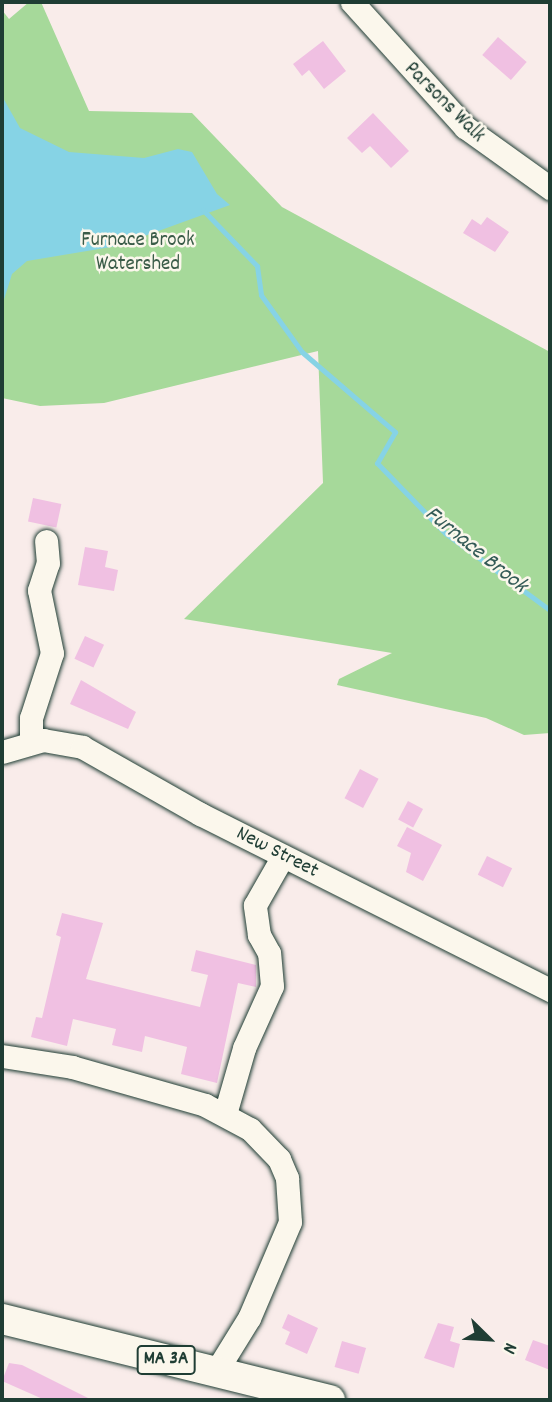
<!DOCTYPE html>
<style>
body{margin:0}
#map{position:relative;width:552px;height:1402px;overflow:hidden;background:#f9ecea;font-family:Dekko,sans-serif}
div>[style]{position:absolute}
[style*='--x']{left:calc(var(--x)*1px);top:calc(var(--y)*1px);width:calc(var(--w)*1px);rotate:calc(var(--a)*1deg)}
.green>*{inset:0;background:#a6d99a}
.water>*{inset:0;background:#86d3e5}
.stream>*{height:5px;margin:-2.5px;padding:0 2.5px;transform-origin:2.5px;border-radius:2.5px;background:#86d3e5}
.building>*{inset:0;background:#f0c0e2;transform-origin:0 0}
.roads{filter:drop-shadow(0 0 2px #1f3d34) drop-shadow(0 0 2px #1f3d34)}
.minor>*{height:23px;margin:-11.5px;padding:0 11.5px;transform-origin:11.5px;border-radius:11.5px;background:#fbf7ec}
.major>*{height:30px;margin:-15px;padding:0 15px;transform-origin:15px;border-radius:15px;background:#fbf7ec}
span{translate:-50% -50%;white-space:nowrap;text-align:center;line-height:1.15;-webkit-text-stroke:5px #fbf7ec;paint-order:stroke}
.shield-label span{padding:2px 5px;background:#fbf7ec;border:2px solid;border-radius:5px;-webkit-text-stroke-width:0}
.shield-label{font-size:19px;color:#1f3d34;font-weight:700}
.street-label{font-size:21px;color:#1f3d34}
.park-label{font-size:21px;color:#3a5c48}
.water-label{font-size:23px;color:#345b57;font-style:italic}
.frame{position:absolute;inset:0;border:4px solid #1f3d34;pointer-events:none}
.north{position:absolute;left:454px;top:1304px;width:70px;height:70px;-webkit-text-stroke:5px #fbf7ec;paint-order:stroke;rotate:114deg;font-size:19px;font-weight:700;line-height:28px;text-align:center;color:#1f3d34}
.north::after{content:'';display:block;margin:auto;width:24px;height:32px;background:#1f3d34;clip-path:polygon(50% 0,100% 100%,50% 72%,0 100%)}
</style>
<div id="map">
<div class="green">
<i style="clip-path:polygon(29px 2px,41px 2px,89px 111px,192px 113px,282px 207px,550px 352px,550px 733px,524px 735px,486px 718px,337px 685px,339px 679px,392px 653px,184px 619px,323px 483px,318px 351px,104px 403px,40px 406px,2px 398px,2px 10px,9px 19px)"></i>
</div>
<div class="water">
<i style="clip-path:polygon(2px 96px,20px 128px,69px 152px,144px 158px,178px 149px,192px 152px,217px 194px,230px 205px,117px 246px,27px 261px,12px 274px,2px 306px)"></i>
</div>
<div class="stream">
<i style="--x:203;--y:210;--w:78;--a:46"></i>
<i style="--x:257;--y:266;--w:29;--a:82"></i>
<i style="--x:261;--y:295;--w:70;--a:54.3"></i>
<i style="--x:302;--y:352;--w:123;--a:40.7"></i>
<i style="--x:395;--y:432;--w:36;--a:120"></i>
<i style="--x:377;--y:463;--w:98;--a:45.8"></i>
<i style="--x:445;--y:533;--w:130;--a:36.3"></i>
</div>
<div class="building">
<i style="left:498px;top:37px;width:38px;height:24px;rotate:41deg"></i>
<i style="clip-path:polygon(323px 41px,346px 71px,324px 89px,309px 70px,302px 76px,293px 64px)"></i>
<i style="clip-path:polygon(373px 113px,409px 151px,391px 168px,370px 146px,362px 153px,347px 138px)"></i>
<i style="clip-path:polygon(487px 217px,509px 232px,495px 252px,463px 233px,472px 219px,481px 225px)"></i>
<i style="left:33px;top:498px;width:29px;height:24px;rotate:12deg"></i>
<i style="clip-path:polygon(85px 547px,108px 551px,105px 567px,118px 570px,114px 591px,78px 585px)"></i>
<i style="left:85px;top:636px;width:21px;height:25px;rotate:25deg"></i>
<i style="clip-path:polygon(81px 680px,136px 712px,128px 729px,70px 704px)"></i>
<i style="left:360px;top:769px;width:21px;height:33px;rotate:28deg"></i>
<i style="left:408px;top:801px;width:17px;height:21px;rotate:28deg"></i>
<i style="clip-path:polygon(407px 827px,442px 845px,423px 881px,406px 872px,411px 853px,397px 846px)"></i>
<i style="left:487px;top:856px;width:28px;height:21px;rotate:26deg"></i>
<i style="clip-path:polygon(62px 913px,103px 923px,86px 979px,200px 1007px,208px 975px,191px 971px,196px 950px,256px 965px,256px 987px,238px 983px,217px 1083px,181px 1074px,187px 1047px,145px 1036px,142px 1052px,112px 1045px,116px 1029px,73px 1019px,67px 1046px,31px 1037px,36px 1017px,42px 1018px,61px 937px,56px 935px)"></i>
<i style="clip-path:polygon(288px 1314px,318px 1328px,307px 1354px,285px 1344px,290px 1332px,282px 1328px)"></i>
<i style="clip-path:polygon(438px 1323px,454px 1327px,450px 1341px,460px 1344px,454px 1368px,424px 1358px)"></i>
<i style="clip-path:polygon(533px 1340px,550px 1346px,550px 1370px,525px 1360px)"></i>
<i style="left:342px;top:1341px;width:25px;height:27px;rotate:16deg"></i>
<i style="clip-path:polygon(9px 1363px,22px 1365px,92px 1400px,45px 1400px,2px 1381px)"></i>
</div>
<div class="roads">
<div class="minor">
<i style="--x:352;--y:2;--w:169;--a:47.9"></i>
<i style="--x:465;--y:127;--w:105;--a:35.7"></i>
<i style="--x:31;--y:741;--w:23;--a:-90"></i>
<i style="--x:31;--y:718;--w:68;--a:-72.1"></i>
<i style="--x:52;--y:653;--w:64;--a:-101.7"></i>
<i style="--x:39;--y:590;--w:28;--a:-72"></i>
<i style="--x:48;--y:563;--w:22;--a:-95"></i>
<i style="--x:2;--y:752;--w:43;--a:-16.3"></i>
<i style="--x:43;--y:740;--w:40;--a:10"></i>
<i style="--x:82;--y:747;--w:136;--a:29.6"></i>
<i style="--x:200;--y:814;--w:392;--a:26.7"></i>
<i style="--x:2;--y:1056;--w:71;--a:8.9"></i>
<i style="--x:72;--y:1067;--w:138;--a:15.9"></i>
<i style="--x:205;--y:1105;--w:51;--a:28.1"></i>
<i style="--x:250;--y:1129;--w:42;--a:46"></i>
<i style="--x:279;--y:1159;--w:21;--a:67"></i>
<i style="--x:287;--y:1178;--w:44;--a:86.1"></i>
<i style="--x:290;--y:1222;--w:104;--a:113.1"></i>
<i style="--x:249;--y:1318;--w:65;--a:121.7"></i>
<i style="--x:225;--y:1114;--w:69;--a:-73.9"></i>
<i style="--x:244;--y:1048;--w:68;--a:-65.7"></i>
<i style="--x:272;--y:986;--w:33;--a:-95"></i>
<i style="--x:269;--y:953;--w:21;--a:-119"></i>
<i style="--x:259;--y:935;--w:30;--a:-98"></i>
<i style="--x:255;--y:905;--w:56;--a:-60.3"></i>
</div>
<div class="major">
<i style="--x:2;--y:1319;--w:338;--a:13.9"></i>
</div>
</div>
<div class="shield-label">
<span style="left:166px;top:1360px">MA 3A</span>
</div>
<div class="street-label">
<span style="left:444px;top:103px;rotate:45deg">Parsons Walk</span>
<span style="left:277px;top:853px;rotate:27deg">New Street</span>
</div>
<div class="park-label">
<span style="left:138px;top:253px">Furnace Brook<br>Watershed</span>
</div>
<div class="water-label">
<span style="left:475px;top:551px;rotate:39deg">Furnace Brook</span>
</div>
<div class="frame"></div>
<div class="north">N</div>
</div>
